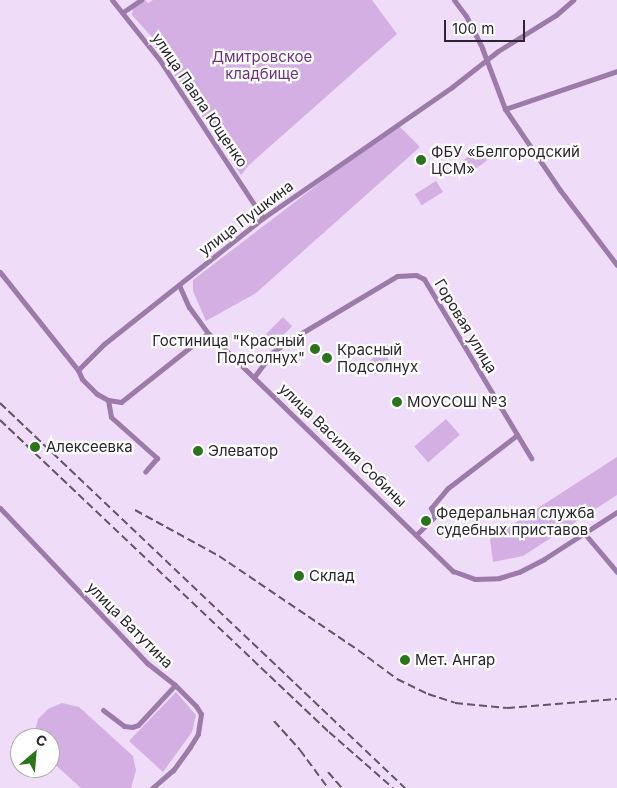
<!DOCTYPE html>
<meta charset="utf-8">
<style>
body{margin:0}
#map{position:relative;width:617px;height:788px;overflow:hidden;background:#efdcf8;font-family:Inter,sans-serif}
div>[style]{position:absolute}
[style*='--x']{left:calc(var(--x)*1px);top:calc(var(--y)*1px);width:calc(var(--w)*1px);rotate:calc(var(--a)*1deg)}
.green>*{inset:0;background:#d3afe3;transform-origin:0 0}
.minor>*{height:5px;margin:-2.5px;padding:0 2.5px;transform-origin:2.5px;border-radius:2.5px;background:#9c7baa}
.rail>*{height:2px;margin-top:-1px;transform-origin:0;background:repeating-linear-gradient(90deg,#605664 0 8px,transparent 0 12px)}
.dots>*{width:14px;height:14px;translate:-50% -50%;box-sizing:border-box;border:2px solid #fff;border-radius:50%}
span{translate:-50% -50%;white-space:nowrap;text-align:center;line-height:1.15;-webkit-text-stroke:4.5px #fff;paint-order:stroke}
.park-label{font-size:15px;color:#6f3186}
.street-label{font-size:15px;color:#2c252f}
.poi-label{font-size:15px;color:#2c252f}
.left{translate:0 -50%;text-align:left}
.right{translate:-100% -50%;text-align:right}
.north{position:absolute;left:10px;top:728px;width:50px;height:50px;box-sizing:border-box;background:#fff;border:1px solid #aba8ac;border-radius:50%;rotate:27deg;font-size:14px;font-weight:700;line-height:20px;text-align:center;color:#2c252f}
.north::after{content:'';display:block;margin:auto;width:18px;height:22px;background:#2a7419;clip-path:polygon(50% 0,100% 100%,50% 72%,0 100%)}
.scale{position:absolute;left:444px;top:20px;width:81px;height:22px;box-sizing:border-box;border:2px solid #2c252f;border-top:0;padding-left:6px;font-size:15px;line-height:18px;white-space:nowrap;color:#2c252f;-webkit-text-stroke:4px #fff;paint-order:stroke}
</style>
<div id="map">
<div class="green">
<i style="clip-path:polygon(145px 0,148px 3px,153px 0,372px 0,397px 34px,249px 165px,241px 175px,225px 150px,226px 138px,220px 128px,213px 128px,206px 122px,155px 47px,151px 36px,132px 15px,133px 8px)"></i>
<i style="clip-path:polygon(397px 124px,420px 147px,256px 293px,206px 321px,193px 291px,193px 280px)"></i>
<i style="left:479px;top:149px;width:14px;height:24px;rotate:54deg"></i>
<i style="left:436px;top:181px;width:13px;height:25px;rotate:58deg"></i>
<i style="left:283px;top:317px;width:13px;height:24px;rotate:45deg"></i>
<i style="left:380px;top:351px;width:13px;height:21px;rotate:45deg"></i>
<i style="left:446px;top:419px;width:21px;height:42px;rotate:49deg"></i>
<i style="clip-path:polygon(617px 457px,617px 495px,523px 556px,493px 562px,490px 539px)"></i>
<i style="clip-path:polygon(176px 692px,196px 715px,192px 732px,163px 772px,129px 741px)"></i>
<i style="clip-path:polygon(62px 703px,79px 707px,133px 756px,136px 770px,131px 788px,81px 788px,50px 760px,50px 738px,36px 738px,35px 731px,38px 719px,48px 709px)"></i>
</div>
<div class="minor">
<i style="--x:112;--y:0;--w:75;--a:51.5"></i>
<i style="--x:159;--y:59;--w:190;--a:56.8"></i>
<i style="--x:454;--y:0;--w:20;--a:53"></i>
<i style="--x:466;--y:16;--w:36;--a:63"></i>
<i style="--x:482;--y:48;--w:65;--a:69.3"></i>
<i style="--x:505;--y:109;--w:98;--a:55.8"></i>
<i style="--x:560;--y:190;--w:94;--a:52.8"></i>
<i style="--x:123;--y:12;--w:22;--a:-34"></i>
<i style="--x:505;--y:109;--w:118;--a:-18.7"></i>
<i style="--x:0;--y:272;--w:125;--a:51.5"></i>
<i style="--x:179;--y:285;--w:24;--a:66"></i>
<i style="--x:189;--y:307;--w:32;--a:54"></i>
<i style="--x:208;--y:333;--w:342;--a:44.2"></i>
<i style="--x:453;--y:571;--w:23;--a:20"></i>
<i style="--x:475;--y:579;--w:24;--a:-2"></i>
<i style="--x:499;--y:578;--w:21;--a:-17"></i>
<i style="--x:519;--y:572;--w:28;--a:-27"></i>
<i style="--x:544;--y:559;--w:87;--a:-32.8"></i>
<i style="--x:208;--y:333;--w:111;--a:141.6"></i>
<i style="--x:121;--y:402;--w:13;--a:-171"></i>
<i style="--x:108;--y:400;--w:13;--a:-151"></i>
<i style="--x:97;--y:394;--w:21;--a:-135"></i>
<i style="--x:82;--y:379;--w:10;--a:-114"></i>
<i style="--x:78;--y:370;--w:37;--a:-45"></i>
<i style="--x:104;--y:344;--w:203;--a:-38.4"></i>
<i style="--x:263;--y:218;--w:230;--a:-34.7"></i>
<i style="--x:452;--y:87;--w:58;--a:-38"></i>
<i style="--x:498;--y:51;--w:68;--a:-31.8"></i>
<i style="--x:556;--y:15;--w:23;--a:-41"></i>
<i style="--x:254;--y:377;--w:31;--a:-53"></i>
<i style="--x:273;--y:352;--w:21;--a:-35"></i>
<i style="--x:290;--y:340;--w:125;--a:-30.9"></i>
<i style="--x:397;--y:276;--w:19;--a:-3"></i>
<i style="--x:416;--y:275;--w:9;--a:27"></i>
<i style="--x:424;--y:279;--w:209;--a:59.1"></i>
<i style="--x:108;--y:400;--w:17;--a:80"></i>
<i style="--x:111;--y:417;--w:62;--a:41.7"></i>
<i style="--x:157;--y:458;--w:18;--a:131"></i>
<i style="--x:0;--y:508;--w:214;--a:46.5"></i>
<i style="--x:147;--y:663;--w:36;--a:38"></i>
<i style="--x:175;--y:685;--w:30;--a:45"></i>
<i style="--x:196;--y:706;--w:9;--a:58"></i>
<i style="--x:201;--y:714;--w:20;--a:99"></i>
<i style="--x:198;--y:734;--w:15;--a:122"></i>
<i style="--x:190;--y:747;--w:29;--a:126"></i>
<i style="--x:173;--y:770;--w:28;--a:139"></i>
<i style="--x:584;--y:533;--w:51;--a:49.8"></i>
<i style="--x:416;--y:535;--w:27;--a:-45"></i>
<i style="--x:435;--y:516;--w:9;--a:-117"></i>
<i style="--x:431;--y:508;--w:26;--a:-50"></i>
<i style="--x:448;--y:488;--w:87;--a:-37.5"></i>
<i style="--x:103;--y:710;--w:26;--a:37"></i>
<i style="--x:124;--y:726;--w:8;--a:7"></i>
<i style="--x:132;--y:727;--w:6;--a:-18"></i>
<i style="--x:138;--y:725;--w:54;--a:-47.2"></i>
</div>
<div class="rail">
<i style="--x:0;--y:403;--w:559;--a:43.55"></i>
<i style="--x:0;--y:420;--w:453;--a:43.5"></i>
<i style="--x:329;--y:732;--w:85;--a:41.2"></i>
<i style="--x:135;--y:510;--w:96;--a:28.7"></i>
<i style="--x:219;--y:556;--w:168;--a:34.1"></i>
<i style="--x:358;--y:650;--w:49;--a:36.6"></i>
<i style="--x:397;--y:679;--w:34;--a:26"></i>
<i style="--x:428;--y:694;--w:28;--a:18"></i>
<i style="--x:455;--y:703;--w:52;--a:5.5"></i>
<i style="--x:507;--y:708;--w:110;--a:-4.7"></i>
<i style="--x:274;--y:721;--w:39;--a:48"></i>
<i style="--x:300;--y:750;--w:47;--a:53.6"></i>
<i style="--x:328;--y:772;--w:21;--a:49"></i>
</div>
<div class="dots">
<i style="left:421px;top:160px;background:#2a7419"></i>
<i style="left:315px;top:349px;background:#2a7419"></i>
<i style="left:327px;top:358px;background:#2a7419"></i>
<i style="left:397px;top:402px;background:#2a7419"></i>
<i style="left:35px;top:447px;background:#2a7419"></i>
<i style="left:198px;top:451px;background:#2a7419"></i>
<i style="left:426px;top:521px;background:#2a7419"></i>
<i style="left:299px;top:576px;background:#2a7419"></i>
<i style="left:405px;top:660px;background:#2a7419"></i>
</div>
<div class="park-label">
<span style="left:262px;top:65px">Дмитровское<br>кладбище</span>
</div>
<div class="street-label">
<span style="left:200px;top:100px;rotate:56deg">улица Павла Ющенко</span>
<span style="left:246px;top:218px;rotate:-37deg">улица Пушкина</span>
<span style="left:466px;top:326px;rotate:59deg">Горовая улица</span>
<span style="left:343px;top:445px;rotate:44deg">улица Василия Собины</span>
<span style="left:130px;top:625px;rotate:45deg">улица Ватутина</span>
</div>
<div class="poi-label">
<span class="left" style="left:431px;top:160px">ФБУ «Белгородский<br>ЦСМ»</span>
<span class="right" style="left:305px;top:349px">Гостиница "Красный<br>Подсолнух"</span>
<span class="left" style="left:337px;top:358px">Красный<br>Подсолнух</span>
<span class="left" style="left:407px;top:402px">МОУСОШ №3</span>
<span class="left" style="left:46px;top:447px">Алексеевка</span>
<span class="left" style="left:208px;top:451px">Элеватор</span>
<span class="left" style="left:436px;top:521px">Федеральная служба<br>судебных приставов</span>
<span class="left" style="left:309px;top:576px">Склад</span>
<span class="left" style="left:415px;top:660px">Мет. Ангар</span>
</div>
<div class="north">С</div>
<div class="scale">100 m</div>
</div>
